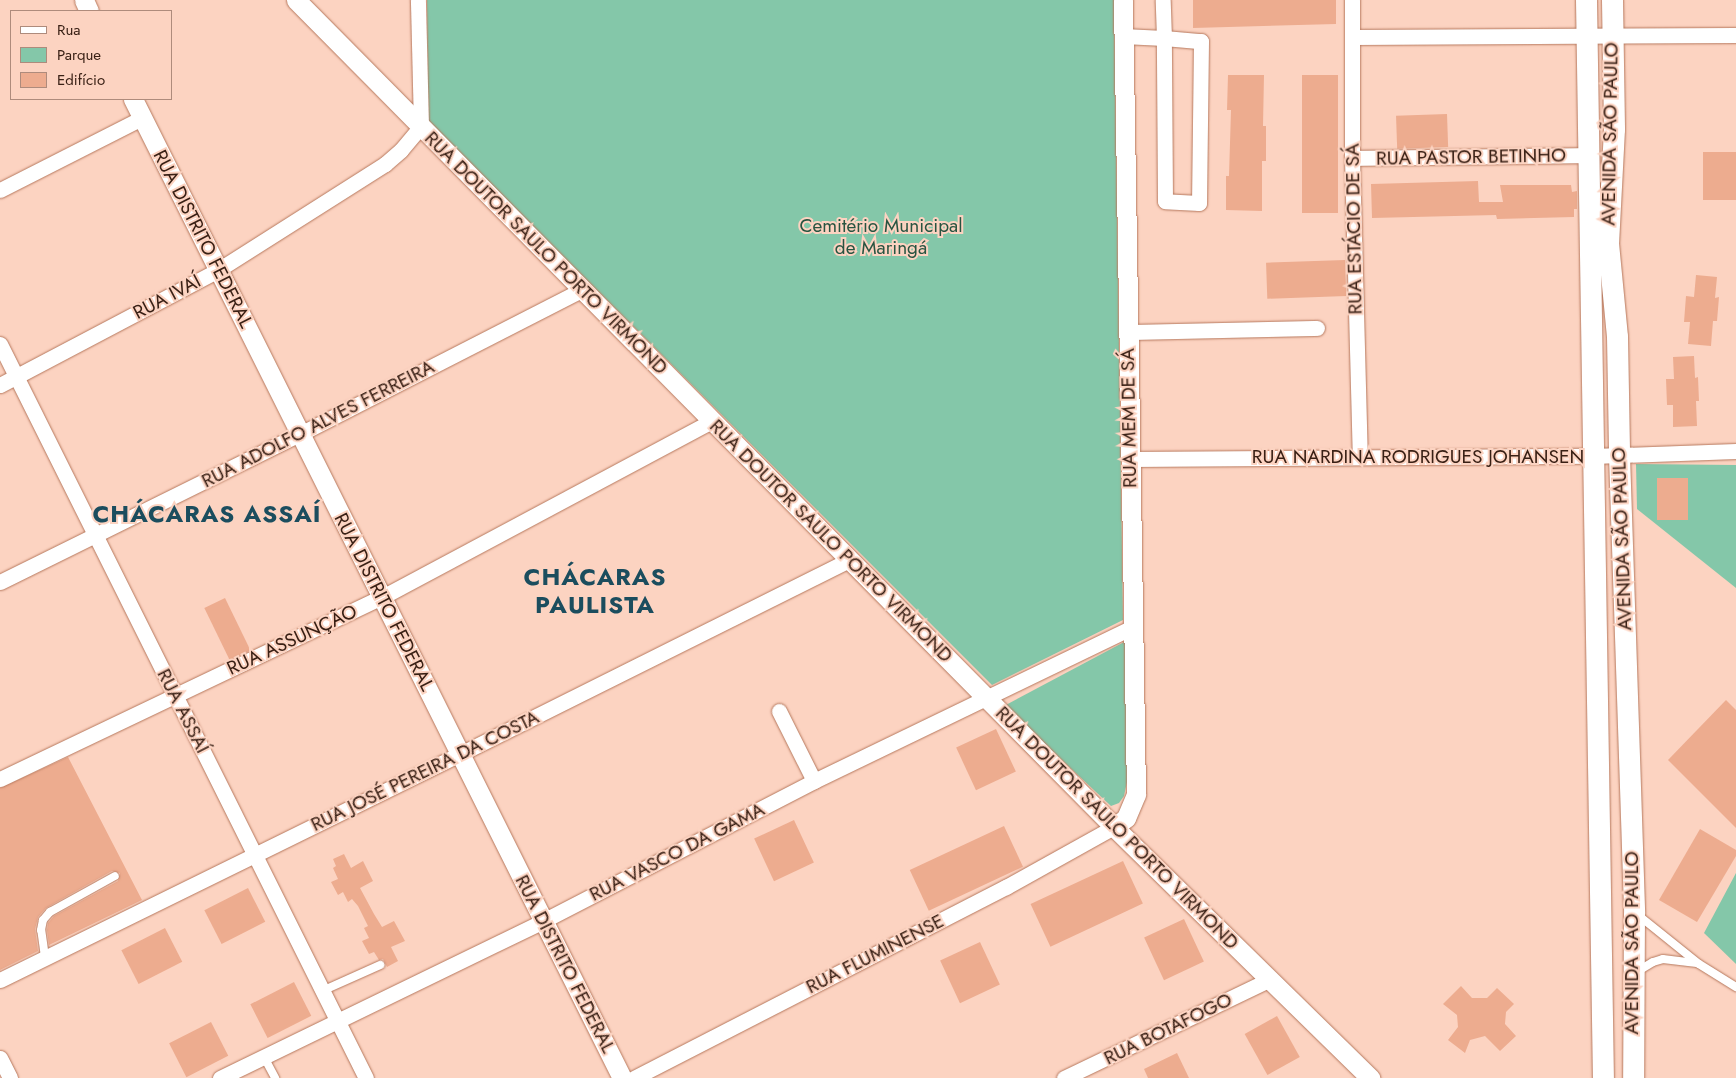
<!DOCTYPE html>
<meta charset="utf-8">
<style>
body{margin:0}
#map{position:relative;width:1736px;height:1078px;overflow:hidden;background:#fcd3c1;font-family:Jost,sans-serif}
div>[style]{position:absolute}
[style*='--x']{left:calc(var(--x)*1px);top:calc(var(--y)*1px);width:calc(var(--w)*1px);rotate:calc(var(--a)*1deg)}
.green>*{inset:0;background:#84c7a9}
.building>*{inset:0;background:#edac8f;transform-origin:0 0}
.roads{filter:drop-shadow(0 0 1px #b6785d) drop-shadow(0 0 1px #b6785d)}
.service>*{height:8px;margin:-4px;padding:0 4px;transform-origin:4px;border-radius:4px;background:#fff}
.minor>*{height:15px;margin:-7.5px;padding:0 7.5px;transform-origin:7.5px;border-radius:7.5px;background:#fff}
.tertiary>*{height:19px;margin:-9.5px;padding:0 9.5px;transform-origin:9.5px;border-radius:9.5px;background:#fff}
.secondary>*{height:21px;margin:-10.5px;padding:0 10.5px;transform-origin:10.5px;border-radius:10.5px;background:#fff}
span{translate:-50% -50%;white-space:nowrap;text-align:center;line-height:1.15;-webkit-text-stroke:4px #fcd3c1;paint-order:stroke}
.street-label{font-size:19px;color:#392015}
.park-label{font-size:19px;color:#275441}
.district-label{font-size:24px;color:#1b4d5e;font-weight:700;letter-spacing:1px}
.legend{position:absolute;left:10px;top:10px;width:162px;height:90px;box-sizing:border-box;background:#fcd3c1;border:1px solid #ae8b7c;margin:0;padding:6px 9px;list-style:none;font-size:15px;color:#392015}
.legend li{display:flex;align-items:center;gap:10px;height:25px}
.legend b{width:25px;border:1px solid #ae8b7c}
</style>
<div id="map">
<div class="green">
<i style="clip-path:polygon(427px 0,1114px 0,1123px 620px,992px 685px,428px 121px)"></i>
<i style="clip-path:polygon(1636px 464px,1736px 465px,1736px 588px,1637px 509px)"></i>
<i style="clip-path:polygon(1126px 641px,1127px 782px,1124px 796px,1119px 803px,1111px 806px,1004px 706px)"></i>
<i style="clip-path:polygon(1736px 873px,1736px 964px,1704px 933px)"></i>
</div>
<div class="building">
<i style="clip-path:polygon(1193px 0,1336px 0,1336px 24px,1193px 28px)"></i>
<i style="clip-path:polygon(1228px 75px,1264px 75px,1263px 126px,1266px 126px,1266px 161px,1262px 161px,1262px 211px,1226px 210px,1226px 176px,1229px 176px,1231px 110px,1227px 110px)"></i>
<i style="left:1302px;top:75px;width:36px;height:138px"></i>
<i style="left:1447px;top:114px;width:33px;height:51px;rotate:88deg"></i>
<i style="left:1736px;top:152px;width:48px;height:33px;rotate:90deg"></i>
<i style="clip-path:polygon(1478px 181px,1479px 202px,1503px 202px,1500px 185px,1571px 185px,1572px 192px,1577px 191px,1577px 209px,1574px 209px,1574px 217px,1497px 219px,1496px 215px,1372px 218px,1371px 184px)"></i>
<i style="left:1345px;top:260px;width:36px;height:79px;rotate:88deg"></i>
<i style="clip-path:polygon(1696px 275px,1717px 277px,1715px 298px,1719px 297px,1717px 321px,1713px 321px,1711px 346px,1688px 344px,1690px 322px,1684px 322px,1686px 296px,1694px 297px)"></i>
<i style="clip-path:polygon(1694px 356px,1695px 378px,1698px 377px,1699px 401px,1696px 401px,1697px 426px,1673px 427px,1673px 405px,1667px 405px,1666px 379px,1674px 379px,1673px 357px)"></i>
<i style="left:1657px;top:478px;width:31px;height:42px"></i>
<i style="left:225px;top:598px;width:58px;height:23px;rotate:64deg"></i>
<i style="clip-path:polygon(1726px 700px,1736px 710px,1736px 828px,1668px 760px)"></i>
<i style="left:996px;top:729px;width:47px;height:44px;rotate:65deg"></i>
<i style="clip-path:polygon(68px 757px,142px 900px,49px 945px,47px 930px,48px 923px,54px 916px,118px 881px,120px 873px,112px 871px,46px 908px,38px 917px,35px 929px,38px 951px,0 970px,0 788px)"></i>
<i style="left:794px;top:820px;width:47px;height:44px;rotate:65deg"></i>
<i style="left:1004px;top:826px;width:45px;height:104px;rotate:65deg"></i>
<i style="clip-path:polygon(1700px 829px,1736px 850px,1736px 856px,1697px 922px,1659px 900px)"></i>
<i style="clip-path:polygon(344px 854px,351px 868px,363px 861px,373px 881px,360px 888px,374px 914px,382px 927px,394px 921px,405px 941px,391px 947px,398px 961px,387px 967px,383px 959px,379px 960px,374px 952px,369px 954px,362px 941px,369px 938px,364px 928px,368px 926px,358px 906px,352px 899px,348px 902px,343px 892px,338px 895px,331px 882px,338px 879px,333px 868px,336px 866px,333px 859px)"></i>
<i style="left:1123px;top:861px;width:47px;height:102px;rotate:65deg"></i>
<i style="left:248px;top:888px;width:38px;height:49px;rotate:63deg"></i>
<i style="left:1184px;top:919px;width:47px;height:44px;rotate:65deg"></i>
<i style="left:165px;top:928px;width:38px;height:49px;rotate:63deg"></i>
<i style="left:980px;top:942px;width:47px;height:44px;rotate:65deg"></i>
<i style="left:294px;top:982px;width:38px;height:49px;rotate:63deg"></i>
<i style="clip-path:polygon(1461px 986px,1472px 998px,1487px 998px,1497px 988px,1514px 1004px,1506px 1012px,1505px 1024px,1516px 1036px,1500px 1051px,1485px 1036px,1470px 1040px,1465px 1053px,1448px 1040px,1458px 1027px,1457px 1015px,1443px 1004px)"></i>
<i style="left:1277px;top:1016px;width:47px;height:37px;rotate:61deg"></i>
<i style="left:211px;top:1022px;width:38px;height:47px;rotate:63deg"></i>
<i style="clip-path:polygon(1177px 1053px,1189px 1078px,1148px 1078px,1144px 1069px)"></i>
</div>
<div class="roads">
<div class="service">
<i style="--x:1638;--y:915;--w:78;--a:38.8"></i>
<i style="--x:1699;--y:964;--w:44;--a:31.9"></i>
<i style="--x:45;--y:957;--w:27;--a:-98"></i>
<i style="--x:41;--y:930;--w:10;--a:-79"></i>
<i style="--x:43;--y:920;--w:11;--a:-49"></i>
<i style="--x:50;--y:912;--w:74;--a:-29"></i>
<i style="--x:1638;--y:971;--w:17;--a:-31"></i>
<i style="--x:1653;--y:962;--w:10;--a:-17"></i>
<i style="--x:1663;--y:959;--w:34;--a:7"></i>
<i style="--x:322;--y:991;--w:64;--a:-24.1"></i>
<i style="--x:264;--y:1057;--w:24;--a:62"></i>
</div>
<div class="minor">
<i style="--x:1352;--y:0;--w:158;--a:90"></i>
<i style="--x:1352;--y:158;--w:299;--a:88.5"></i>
<i style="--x:1123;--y:36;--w:41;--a:2.8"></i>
<i style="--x:1164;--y:38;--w:37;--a:5"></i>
<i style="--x:1201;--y:41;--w:162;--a:90.7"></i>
<i style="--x:1199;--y:203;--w:34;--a:-177"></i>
<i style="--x:1165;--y:201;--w:163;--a:-90.4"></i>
<i style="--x:1164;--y:38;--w:38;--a:-92"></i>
<i style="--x:1352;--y:37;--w:384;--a:-0.3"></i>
<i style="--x:1352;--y:158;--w:237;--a:-0.7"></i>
<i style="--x:0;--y:190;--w:159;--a:-26.9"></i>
<i style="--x:1127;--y:332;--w:190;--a:-1.2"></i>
<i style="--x:0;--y:344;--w:820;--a:63.5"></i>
<i style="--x:0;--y:385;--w:246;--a:-27.8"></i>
<i style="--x:218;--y:270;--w:198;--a:-32.4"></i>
<i style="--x:385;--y:164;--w:21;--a:-41"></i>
<i style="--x:401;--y:150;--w:31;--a:-50"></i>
<i style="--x:421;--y:126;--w:126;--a:-91.4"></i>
<i style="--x:1130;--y:459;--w:463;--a:-0.4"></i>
<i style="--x:1593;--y:456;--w:143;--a:-2"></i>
<i style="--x:0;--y:582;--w:335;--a:-26.3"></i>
<i style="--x:300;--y:434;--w:316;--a:-27.1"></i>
<i style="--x:779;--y:711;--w:78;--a:63.4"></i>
<i style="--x:0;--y:779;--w:423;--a:-25.5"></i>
<i style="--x:382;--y:597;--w:374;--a:-28.1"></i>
<i style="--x:0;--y:980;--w:513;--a:-26.17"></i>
<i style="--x:460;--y:754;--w:435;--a:-26.5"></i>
<i style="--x:0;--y:1058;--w:22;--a:63"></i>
<i style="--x:220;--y:1078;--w:359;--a:-25.9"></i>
<i style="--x:543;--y:921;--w:305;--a:-27.3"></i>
<i style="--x:814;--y:781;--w:354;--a:-25.8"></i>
<i style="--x:634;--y:1078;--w:418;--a:-27.2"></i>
<i style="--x:1006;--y:887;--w:124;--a:-29.1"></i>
<i style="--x:1064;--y:1078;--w:229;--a:-25.6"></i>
</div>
<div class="tertiary">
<i style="--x:84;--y:0;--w:12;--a:66"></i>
<i style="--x:296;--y:0;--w:1163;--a:45.31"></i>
<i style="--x:1114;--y:827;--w:359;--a:44.4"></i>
<i style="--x:133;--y:99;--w:1094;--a:63.46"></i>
<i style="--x:1114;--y:827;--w:15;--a:-37"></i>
<i style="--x:1126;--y:818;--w:26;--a:-67"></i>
<i style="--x:1136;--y:794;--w:794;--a:-90.94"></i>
</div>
<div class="secondary">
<i style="--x:1586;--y:0;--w:1078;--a:89.1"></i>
<i style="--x:1612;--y:0;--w:129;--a:89.1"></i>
<i style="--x:1614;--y:129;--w:114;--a:93"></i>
<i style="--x:1608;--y:243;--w:93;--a:84.5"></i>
<i style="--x:1617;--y:336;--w:119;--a:89"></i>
<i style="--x:1619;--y:455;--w:458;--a:88.1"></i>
<i style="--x:1634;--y:913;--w:165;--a:90.3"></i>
</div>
</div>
<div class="street-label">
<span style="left:1610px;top:134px;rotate:-89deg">AVENIDA SÃO PAULO</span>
<span style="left:1471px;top:157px;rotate:-1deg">RUA PASTOR BETINHO</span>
<span style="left:1354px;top:229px;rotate:-91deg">RUA ESTÁCIO DE SÁ</span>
<span style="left:203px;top:239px;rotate:63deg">RUA DISTRITO FEDERAL</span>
<span style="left:546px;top:253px;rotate:45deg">RUA DOUTOR SAULO PORTO VIRMOND</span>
<span style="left:167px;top:297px;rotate:-28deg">RUA IVAÍ</span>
<span style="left:1129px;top:418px;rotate:-91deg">RUA MEM DE SÁ</span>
<span style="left:318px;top:424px;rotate:-27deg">RUA ADOLFO ALVES FERREIRA</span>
<span style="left:1418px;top:457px">RUA NARDINA RODRIGUES JOHANSEN</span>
<span style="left:1622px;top:539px;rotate:-92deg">AVENIDA SÃO PAULO</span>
<span style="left:831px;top:541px;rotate:45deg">RUA DOUTOR SAULO PORTO VIRMOND</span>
<span style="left:384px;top:602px;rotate:63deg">RUA DISTRITO FEDERAL</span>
<span style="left:292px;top:640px;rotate:-25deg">RUA ASSUNÇÃO</span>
<span style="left:183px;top:711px;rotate:63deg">RUA ASSAÍ</span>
<span style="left:425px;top:771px;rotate:-26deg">RUA JOSÉ PEREIRA DA COSTA</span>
<span style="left:1117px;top:828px;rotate:45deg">RUA DOUTOR SAULO PORTO VIRMOND</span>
<span style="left:677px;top:852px;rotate:-27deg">RUA VASCO DA GAMA</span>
<span style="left:1632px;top:943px;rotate:-90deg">AVENIDA SÃO PAULO</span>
<span style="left:875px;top:954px;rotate:-27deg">RUA FLUMINENSE</span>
<span style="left:565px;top:964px;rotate:63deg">RUA DISTRITO FEDERAL</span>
<span style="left:1168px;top:1029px;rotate:-26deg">RUA BOTAFOGO</span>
</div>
<div class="park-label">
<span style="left:881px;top:237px">Cemitério Municipal<br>de Maringá</span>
</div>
<div class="district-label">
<span style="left:207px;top:514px">CHÁCARAS ASSAÍ</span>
<span style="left:595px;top:591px">CHÁCARAS<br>PAULISTA</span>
</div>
<ul class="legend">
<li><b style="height:6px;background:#fff"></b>Rua</li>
<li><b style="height:14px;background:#84c7a9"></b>Parque</li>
<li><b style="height:14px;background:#edac8f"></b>Edifício</li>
</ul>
</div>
